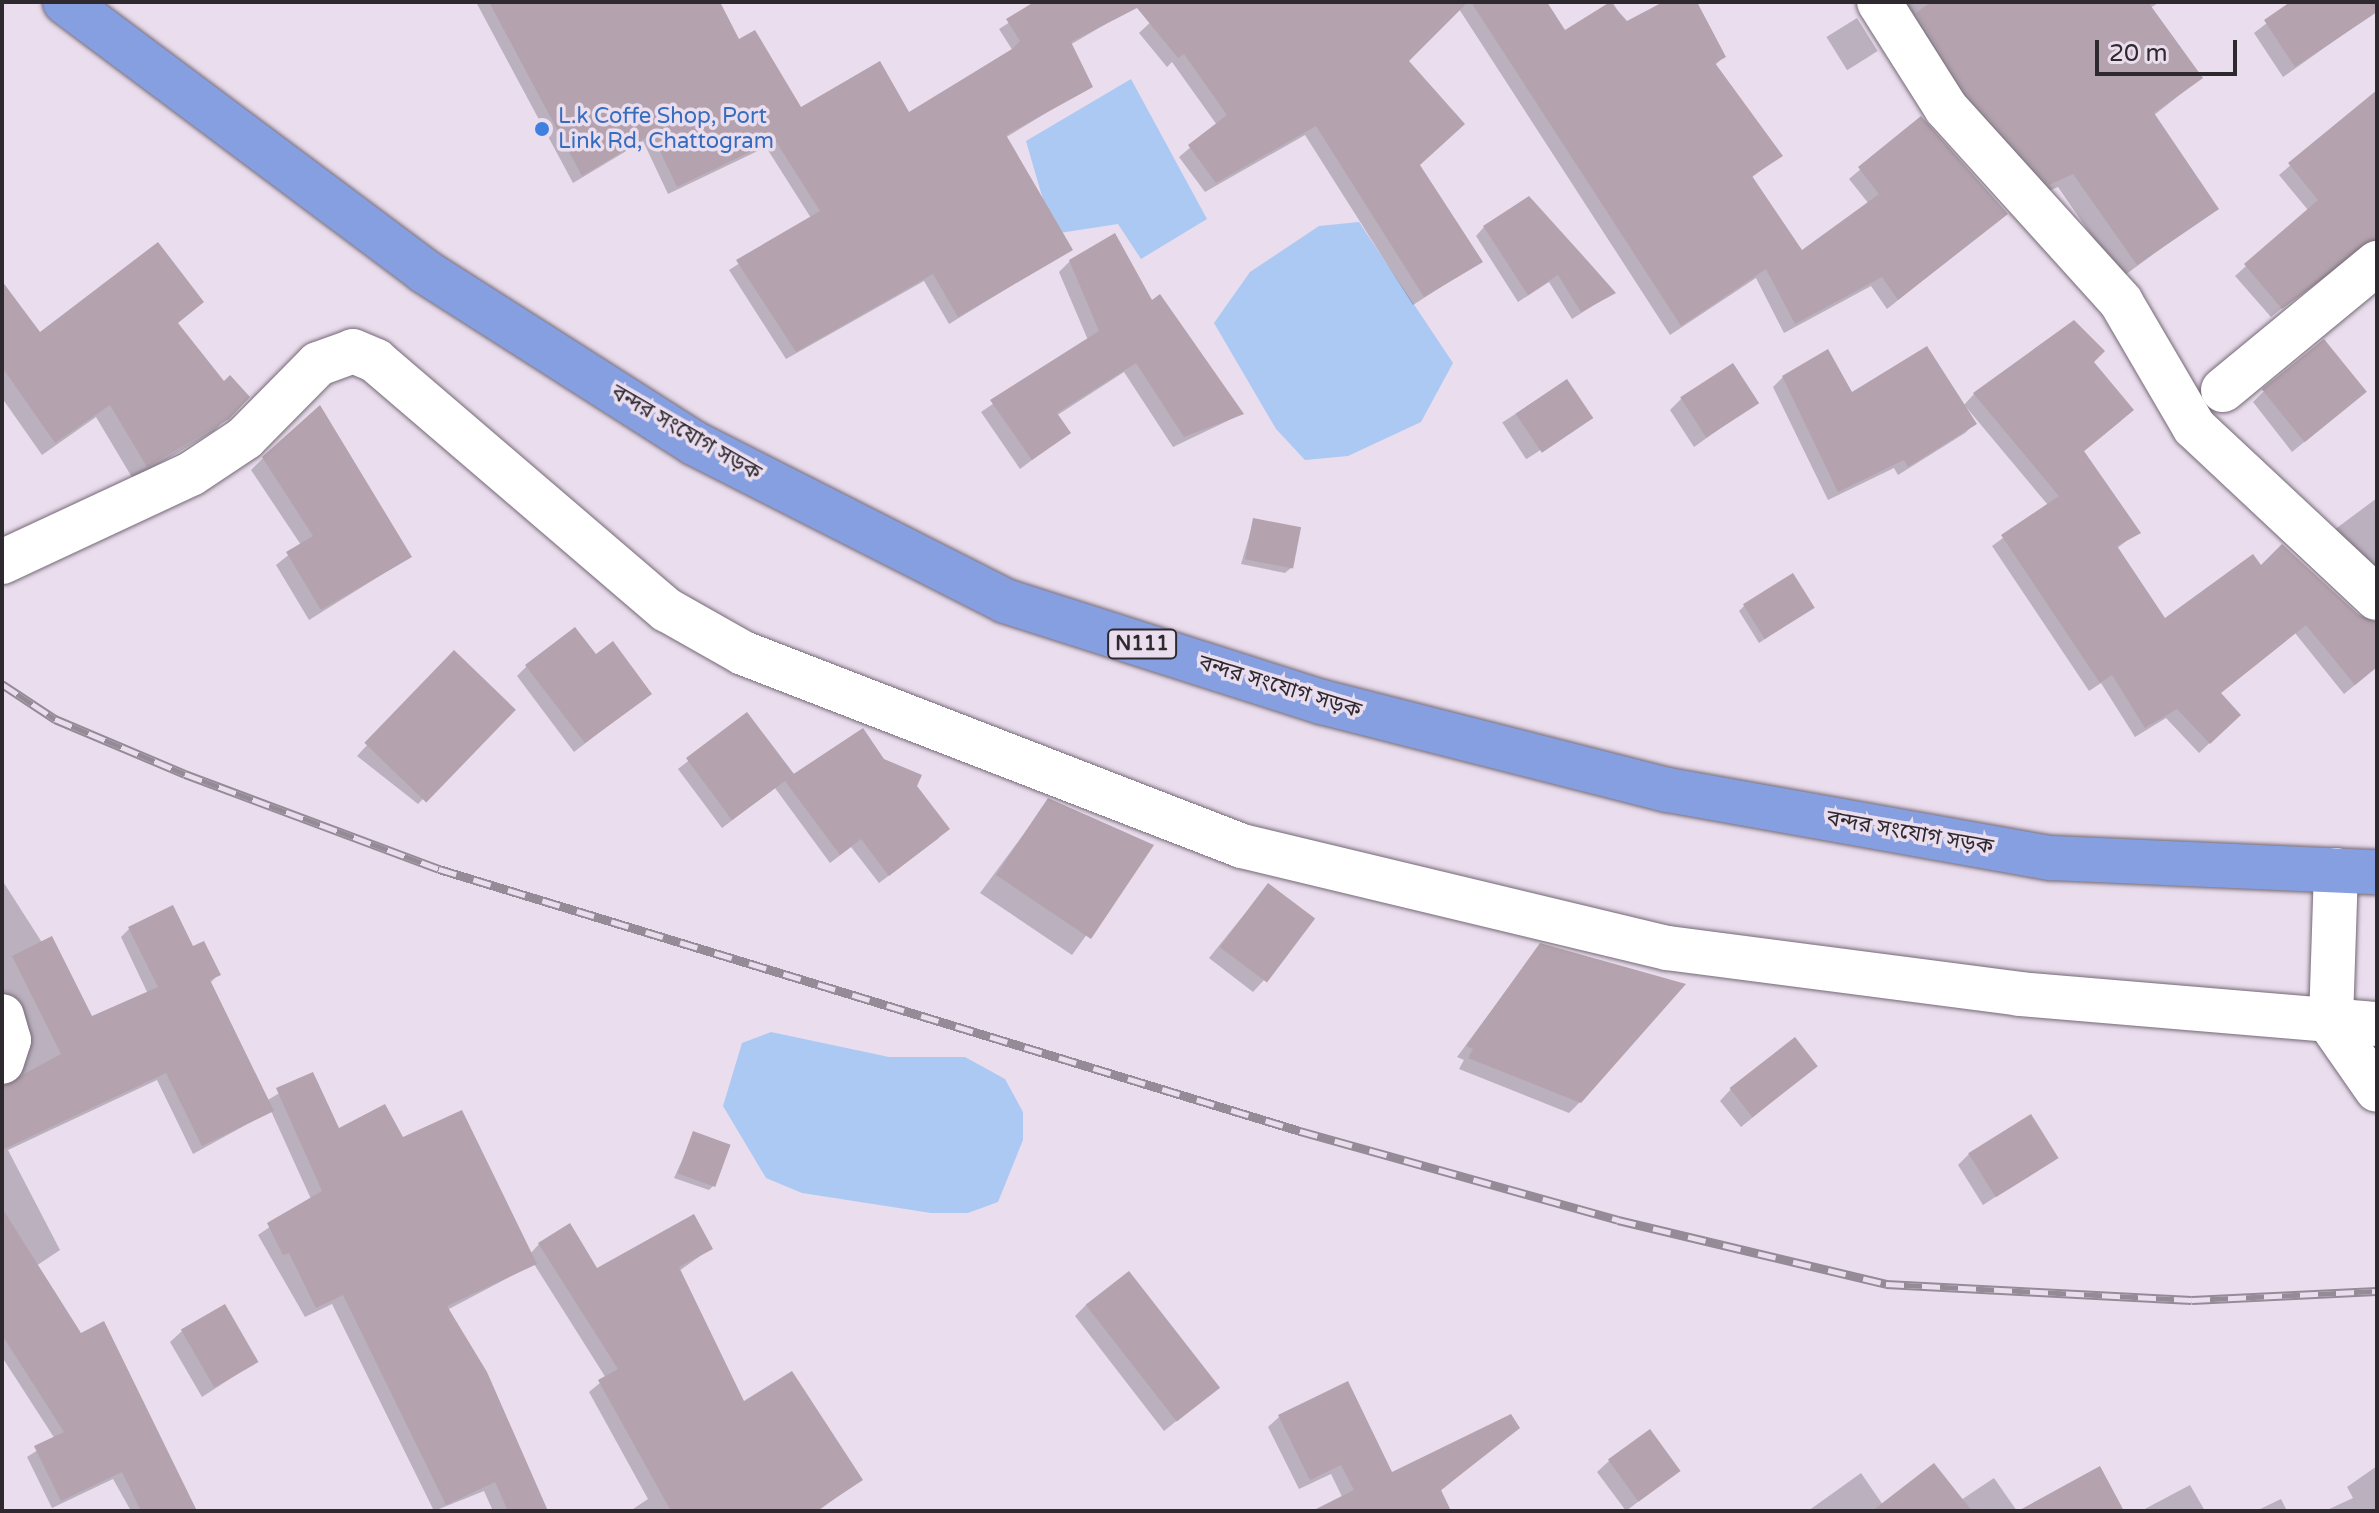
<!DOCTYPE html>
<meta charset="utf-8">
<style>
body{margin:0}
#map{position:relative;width:2379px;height:1513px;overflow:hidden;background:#eadded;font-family:"Varela Round","Noto Sans Bengali",sans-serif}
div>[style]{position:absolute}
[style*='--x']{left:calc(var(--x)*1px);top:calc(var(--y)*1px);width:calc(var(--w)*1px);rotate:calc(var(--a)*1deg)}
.water>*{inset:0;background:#acc9f4}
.shadow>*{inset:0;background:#0003;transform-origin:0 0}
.building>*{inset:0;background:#b4a3ae;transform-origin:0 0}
.roads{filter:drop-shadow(0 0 2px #746976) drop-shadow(0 0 2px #746976)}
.minor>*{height:44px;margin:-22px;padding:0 22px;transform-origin:22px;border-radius:22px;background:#fff}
.trunk>*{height:44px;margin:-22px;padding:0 22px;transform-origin:22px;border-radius:22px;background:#869fe0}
.rail>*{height:9px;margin-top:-4.5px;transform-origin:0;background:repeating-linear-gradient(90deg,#eadded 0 18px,#958b97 0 36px);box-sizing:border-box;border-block:2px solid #958b97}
.dots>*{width:22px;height:22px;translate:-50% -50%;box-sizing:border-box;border:4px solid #eadded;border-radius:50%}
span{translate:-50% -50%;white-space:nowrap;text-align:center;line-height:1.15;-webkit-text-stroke:7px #eadded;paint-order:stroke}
.shield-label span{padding:2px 6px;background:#eadded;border:2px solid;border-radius:6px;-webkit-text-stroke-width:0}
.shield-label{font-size:20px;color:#2e292f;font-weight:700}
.shop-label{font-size:22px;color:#366cbe}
.left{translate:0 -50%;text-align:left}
.street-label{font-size:22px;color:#2e292f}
.frame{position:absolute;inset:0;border:4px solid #2e292f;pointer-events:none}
.scale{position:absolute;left:2095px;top:40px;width:142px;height:36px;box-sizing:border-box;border:4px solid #2e292f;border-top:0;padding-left:10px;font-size:24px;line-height:28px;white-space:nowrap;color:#2e292f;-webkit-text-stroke:6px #eadded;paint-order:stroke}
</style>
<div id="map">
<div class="water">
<i style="clip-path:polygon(1131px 79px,1207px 219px,1141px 259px,1118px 224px,1053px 234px,1026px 141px)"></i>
<i style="clip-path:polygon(1359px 222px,1453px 363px,1421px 422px,1348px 456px,1305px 460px,1276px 429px,1214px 323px,1250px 272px,1319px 226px)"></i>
<i style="clip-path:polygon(771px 1032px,889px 1057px,965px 1057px,1005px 1079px,1023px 1112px,1023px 1140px,998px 1202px,968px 1213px,931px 1213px,802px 1193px,766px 1178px,723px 1106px,742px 1043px)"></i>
</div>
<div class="shadow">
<i style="clip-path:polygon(476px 2px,635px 2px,738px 42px,801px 109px,909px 115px,1013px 51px,999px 29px,1042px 2px,1121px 2px,1126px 12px,1070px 45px,1090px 86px,1005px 138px,1070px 250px,949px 324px,924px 281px,786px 359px,729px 270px,811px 218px,766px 147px,668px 194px,643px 141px,573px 183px)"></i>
<i style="clip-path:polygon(1172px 2px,1544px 2px,1564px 33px,1613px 3px,1626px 24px,1667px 2px,1694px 2px,1724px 57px,1714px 66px,1780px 156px,1751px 178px,1801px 252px,1869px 204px,1849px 179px,1921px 118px,2006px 214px,1887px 309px,1871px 286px,1784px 333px,1756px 278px,1670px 335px,1459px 9px,1406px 61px,1418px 166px,1480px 262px,1413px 305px,1305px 135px,1205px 192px,1179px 157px,1217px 125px,1172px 62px,1167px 67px,1139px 33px)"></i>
<i style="clip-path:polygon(1879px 2px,2160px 2px,2150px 8px,2201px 78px,2153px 116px,2216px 208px,2121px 278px,2058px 187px,2037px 196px)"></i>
<i style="clip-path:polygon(2294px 2px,2364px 2px,2372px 14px,2283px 77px,2254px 33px)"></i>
<i style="left:1857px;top:18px;width:39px;height:36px;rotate:58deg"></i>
<i style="clip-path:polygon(2377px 92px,2377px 245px,2349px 253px,2271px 317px,2235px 276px,2308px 210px,2279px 175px)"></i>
<i style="clip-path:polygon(1484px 227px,1613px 293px,1572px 319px,1549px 282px,1518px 302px,1476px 236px)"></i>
<i style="clip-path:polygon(1070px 261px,1151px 303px,1242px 414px,1173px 447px,1124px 372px,1056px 416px,1068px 433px,1020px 469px,981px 412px,1088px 340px,1059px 272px)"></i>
<i style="clip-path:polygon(2px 284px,40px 334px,202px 302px,176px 324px,224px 384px,247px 397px,214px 431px,133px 479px,96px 417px,42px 455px,2px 398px)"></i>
<i style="clip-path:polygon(2091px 362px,2122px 420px,2083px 452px,2138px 532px,2116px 549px,2164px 621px,2260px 568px,2377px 623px,2377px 667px,2344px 694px,2295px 633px,2219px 694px,2239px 715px,2199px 753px,2166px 718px,2135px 737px,2101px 683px,2089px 691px,1992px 546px,2048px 505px,1966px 407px,1974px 424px,1965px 433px,1898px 475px,1894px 468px,1828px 500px,1773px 387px,1783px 377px,1852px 395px,1963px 406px,1974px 394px)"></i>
<i style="left:1566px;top:381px;width:44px;height:76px;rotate:57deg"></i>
<i style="clip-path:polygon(2264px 391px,2365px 392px,2292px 452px,2253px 402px)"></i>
<i style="clip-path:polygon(1681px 399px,1756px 403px,1694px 447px,1670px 410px)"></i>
<i style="clip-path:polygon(263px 458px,410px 557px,309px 620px,276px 565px,301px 545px,251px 470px)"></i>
<i style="clip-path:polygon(2377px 498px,2377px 567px,2367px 575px,2326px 536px)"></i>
<i style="clip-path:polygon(1254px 520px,1291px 568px,1285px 573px,1241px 564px)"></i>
<i style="clip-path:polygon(1744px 606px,1813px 607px,1759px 643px,1739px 611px)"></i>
<i style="clip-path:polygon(595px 657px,649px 694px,574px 752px,517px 676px,527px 666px)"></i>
<i style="clip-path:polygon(442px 664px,513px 709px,418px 804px,357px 756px)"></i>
<i style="clip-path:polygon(747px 715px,786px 782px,883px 761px,915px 787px,939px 838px,879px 883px,851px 847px,830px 863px,775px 788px,722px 828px,678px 769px)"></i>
<i style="clip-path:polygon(1049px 800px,1151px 846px,1072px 955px,980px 893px)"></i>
<i style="clip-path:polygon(2px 880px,91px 1019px,148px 994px,121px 937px,129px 929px,192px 949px,218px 975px,209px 984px,266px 1101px,312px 1074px,338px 1131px,402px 1139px,530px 1254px,539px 1244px,596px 1271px,710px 1249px,679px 1271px,744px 1404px,860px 1480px,818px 1511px,630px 1511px,648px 1499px,589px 1392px,606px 1378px,534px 1264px,447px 1310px,533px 1511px,493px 1511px,484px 1491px,434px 1511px,332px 1304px,305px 1317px,258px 1235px,311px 1199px,271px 1111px,193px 1154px,157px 1080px,8px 1150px,60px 1250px,36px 1266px,195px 1511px,131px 1511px,113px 1479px,52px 1508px,27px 1457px,55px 1439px,2px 1357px,2px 1086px,14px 1083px,2px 1003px)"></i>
<i style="clip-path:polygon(1268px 885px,1264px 980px,1253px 992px,1209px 958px)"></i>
<i style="clip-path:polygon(1540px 945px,1580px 1102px,1569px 1113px,1459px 1069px,1464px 1060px,1457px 1057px)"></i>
<i style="clip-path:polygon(1816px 1066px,1741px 1127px,1720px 1101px,1731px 1089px)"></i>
<i style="clip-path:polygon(694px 1134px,714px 1185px,709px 1190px,674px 1178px)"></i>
<i style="clip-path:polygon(1969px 1154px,2055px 1158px,1983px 1205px,1958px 1165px)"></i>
<i style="clip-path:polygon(1086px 1305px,1217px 1388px,1164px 1431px,1075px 1316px)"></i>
<i style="clip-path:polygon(182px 1331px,256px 1362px,202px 1397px,170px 1342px)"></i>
<i style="clip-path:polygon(1279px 1417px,1391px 1474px,1517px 1428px,1439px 1492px,1449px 1511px,1349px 1511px,1331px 1474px,1299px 1489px,1268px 1427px)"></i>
<i style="clip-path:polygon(1609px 1461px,1678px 1471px,1626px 1511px,1597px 1472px)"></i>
<i style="clip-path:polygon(2377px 1466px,2377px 1511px,2325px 1511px,2353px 1498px,2347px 1487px)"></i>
<i style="clip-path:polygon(1861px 1473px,1883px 1505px,1961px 1500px,1994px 1478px,2017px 1511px,1808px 1511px)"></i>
<i style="clip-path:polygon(2190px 1485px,2205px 1511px,2141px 1511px)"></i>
<i style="clip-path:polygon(2281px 1499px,2287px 1511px,2256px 1511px)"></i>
</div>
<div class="building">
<i style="clip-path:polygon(489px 2px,720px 2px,739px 39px,755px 30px,801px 107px,880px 61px,909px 112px,1012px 49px,1020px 41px,1006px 19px,1034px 2px,1468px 2px,1409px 61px,1465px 124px,1420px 165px,1483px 262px,1424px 297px,1316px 126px,1216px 183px,1188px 145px,1227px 115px,1184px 54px,1178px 58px,1137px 8px,1071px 42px,1093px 87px,1006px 135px,1073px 250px,958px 317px,933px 274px,796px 352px,736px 260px,820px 211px,775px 140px,677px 187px,652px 134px,582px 176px)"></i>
<i style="clip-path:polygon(1471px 2px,1547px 2px,1565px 30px,1610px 2px,1627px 21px,1663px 2px,1697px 2px,1726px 57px,1715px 63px,1783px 156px,1752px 176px,1802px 250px,1879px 194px,1858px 167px,1921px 116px,2008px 214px,1898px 300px,1882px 277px,1795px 324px,1766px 269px,1681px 326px)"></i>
<i style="clip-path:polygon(1931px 2px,2148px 2px,2203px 78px,2154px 113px,2219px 209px,2137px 265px,2073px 174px,2049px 185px,1966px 93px,1916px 13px)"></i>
<i style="clip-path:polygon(2290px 2px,2377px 2px,2377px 12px,2295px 67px,2264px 20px)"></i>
<i style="clip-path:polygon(2377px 90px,2377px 239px,2282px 309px,2244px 264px,2318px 200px,2288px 163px)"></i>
<i style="clip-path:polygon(1529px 196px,1585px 258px,1616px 293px,1581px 312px,1558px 275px,1528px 295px,1483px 226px)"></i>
<i style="clip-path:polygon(1115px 233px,1152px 300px,1160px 294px,1244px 414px,1184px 437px,1136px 363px,1057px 413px,1071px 433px,1032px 460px,990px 400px,1099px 331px,1069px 260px)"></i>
<i style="clip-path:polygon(158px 242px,204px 302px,178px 323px,224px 381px,230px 375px,250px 397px,229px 419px,147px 467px,110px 405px,55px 443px,2px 367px,2px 281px,40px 332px)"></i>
<i style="clip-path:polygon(2074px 320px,2105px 351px,2094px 362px,2134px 410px,2084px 451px,2141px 533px,2117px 546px,2165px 618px,2253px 554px,2261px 565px,2282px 544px,2360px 616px,2377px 622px,2377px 667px,2355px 685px,2306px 625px,2221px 693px,2241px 715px,2210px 744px,2177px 709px,2145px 728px,2112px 675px,2100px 683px,2001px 535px,2059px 496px,1973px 393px)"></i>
<i style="left:2324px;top:339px;width:68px;height:80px;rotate:51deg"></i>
<i style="clip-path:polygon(1927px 346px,1977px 424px,1908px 467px,1904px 460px,1838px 492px,1782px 376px,1828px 349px,1852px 392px)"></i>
<i style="left:1733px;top:363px;width:48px;height:63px;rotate:57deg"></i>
<i style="left:1567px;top:379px;width:47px;height:62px;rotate:56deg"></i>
<i style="clip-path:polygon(320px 405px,412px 557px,321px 610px,286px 552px,313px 536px,262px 457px)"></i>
<i style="left:1253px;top:518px;width:49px;height:42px;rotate:11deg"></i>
<i style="left:1793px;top:573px;width:41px;height:59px;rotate:58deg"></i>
<i style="clip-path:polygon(575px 627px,596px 654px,613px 641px,652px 694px,585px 743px,525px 665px)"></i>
<i style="left:454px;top:650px;width:86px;height:129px;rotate:44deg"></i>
<i style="clip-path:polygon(747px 712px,794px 774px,789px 777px,863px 728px,884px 759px,922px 775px,917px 786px,950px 829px,889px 876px,861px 839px,840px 855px,785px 781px,732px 820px,686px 758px)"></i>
<i style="clip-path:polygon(1048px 798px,1154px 845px,1091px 939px,996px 875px)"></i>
<i style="left:1268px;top:883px;width:59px;height:80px;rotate:37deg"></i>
<i style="clip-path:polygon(173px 905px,193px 946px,204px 941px,221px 975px,210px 980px,274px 1111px,202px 1146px,166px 1073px,2px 1150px,2px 1086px,61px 1054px,12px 956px,52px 936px,92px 1016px,158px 987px,128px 927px)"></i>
<i style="clip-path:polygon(1540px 943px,1686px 984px,1581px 1103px,1468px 1058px,1473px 1049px,1466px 1046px)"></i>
<i style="left:1795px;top:1037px;width:37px;height:83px;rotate:52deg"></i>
<i style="clip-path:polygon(313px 1072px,339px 1128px,385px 1104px,403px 1137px,462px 1110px,537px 1264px,447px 1306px,487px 1372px,548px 1511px,508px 1511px,495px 1482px,446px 1505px,343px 1295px,316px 1308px,289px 1253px,283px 1255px,267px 1223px,322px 1191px,276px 1088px)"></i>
<i style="left:2031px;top:1114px;width:52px;height:74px;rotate:58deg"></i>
<i style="left:693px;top:1131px;width:40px;height:45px;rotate:20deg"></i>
<i style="clip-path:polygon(2px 1208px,81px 1333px,104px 1321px,197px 1511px,141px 1511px,122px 1472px,61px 1501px,34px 1446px,64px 1432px,2px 1335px)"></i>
<i style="clip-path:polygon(694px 1214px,713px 1249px,679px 1267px,744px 1401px,792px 1371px,863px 1480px,816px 1511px,671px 1511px,598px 1380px,618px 1369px,538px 1243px,570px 1223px,597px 1268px)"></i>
<i style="left:1129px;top:1271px;width:148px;height:55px;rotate:52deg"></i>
<i style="left:225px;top:1304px;width:67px;height:51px;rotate:60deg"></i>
<i style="clip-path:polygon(1348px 1381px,1392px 1472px,1511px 1414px,1520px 1428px,1441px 1490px,1451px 1511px,1312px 1511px,1354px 1490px,1341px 1465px,1310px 1480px,1278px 1415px)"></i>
<i style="left:1650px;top:1429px;width:52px;height:52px;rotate:54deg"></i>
<i style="clip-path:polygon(1934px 1463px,1972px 1511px,1872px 1511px)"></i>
<i style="clip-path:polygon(2100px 1466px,2124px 1511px,2018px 1511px)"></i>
</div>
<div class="roads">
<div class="minor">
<i style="--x:1879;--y:2;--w:125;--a:57.7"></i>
<i style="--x:1946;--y:108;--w:261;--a:47.9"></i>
<i style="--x:2121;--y:302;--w:145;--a:59.7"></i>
<i style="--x:2194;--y:427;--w:250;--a:43.1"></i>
<i style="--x:2223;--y:390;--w:200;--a:-39.5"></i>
<i style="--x:2;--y:562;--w:208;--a:-25"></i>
<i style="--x:191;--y:474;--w:65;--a:-33.7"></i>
<i style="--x:245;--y:438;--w:104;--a:-45.4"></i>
<i style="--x:318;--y:364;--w:37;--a:-20"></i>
<i style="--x:353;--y:351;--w:25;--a:23"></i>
<i style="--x:376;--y:361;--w:383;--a:40.6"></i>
<i style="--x:667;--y:610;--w:87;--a:29.5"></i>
<i style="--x:743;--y:653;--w:535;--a:21.15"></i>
<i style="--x:1242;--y:846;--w:437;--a:13.5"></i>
<i style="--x:1667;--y:948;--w:355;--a:7.4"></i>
<i style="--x:2019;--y:994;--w:359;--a:4.8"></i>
<i style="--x:2336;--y:870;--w:154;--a:91.9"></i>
<i style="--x:2331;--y:1024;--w:80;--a:55.1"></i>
<i style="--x:2;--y:1016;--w:25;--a:74"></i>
<i style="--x:9;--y:1040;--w:23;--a:108"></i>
</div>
<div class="trunk">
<i style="--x:65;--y:2;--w:449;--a:36.8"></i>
<i style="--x:424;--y:271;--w:320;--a:32.5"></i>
<i style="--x:694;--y:443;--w:349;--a:26.9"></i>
<i style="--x:1005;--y:601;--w:333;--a:17.7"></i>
<i style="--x:1322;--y:702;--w:357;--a:14.3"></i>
<i style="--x:1668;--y:790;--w:389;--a:10.1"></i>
<i style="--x:2051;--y:858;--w:326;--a:2.5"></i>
</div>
</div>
<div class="rail">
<i style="--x:2;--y:684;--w:64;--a:33.4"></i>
<i style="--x:55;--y:719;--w:141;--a:22.9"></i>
<i style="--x:185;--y:774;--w:271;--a:20.5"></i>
<i style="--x:439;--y:869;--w:900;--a:16.92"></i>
<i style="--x:1300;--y:1131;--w:330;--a:15.6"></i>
<i style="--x:1618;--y:1220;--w:276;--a:13.4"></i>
<i style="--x:1886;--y:1284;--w:306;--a:3"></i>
<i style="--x:2192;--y:1300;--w:185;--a:-2.8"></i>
</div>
<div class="dots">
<i style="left:542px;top:129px;background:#3f7fe0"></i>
</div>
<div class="shield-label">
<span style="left:1142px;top:644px">N111</span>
</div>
<div class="shop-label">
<span class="left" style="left:558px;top:129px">L.k Coffe Shop, Port<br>Link Rd, Chattogram</span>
</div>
<div class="street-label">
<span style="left:686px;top:433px;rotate:30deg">বন্দর সংযোগ সড়ক</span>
<span style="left:1280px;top:687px;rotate:17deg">বন্দর সংযোগ সড়ক</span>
<span style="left:1910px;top:833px;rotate:10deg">বন্দর সংযোগ সড়ক</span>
</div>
<div class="frame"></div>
<div class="scale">20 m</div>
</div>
